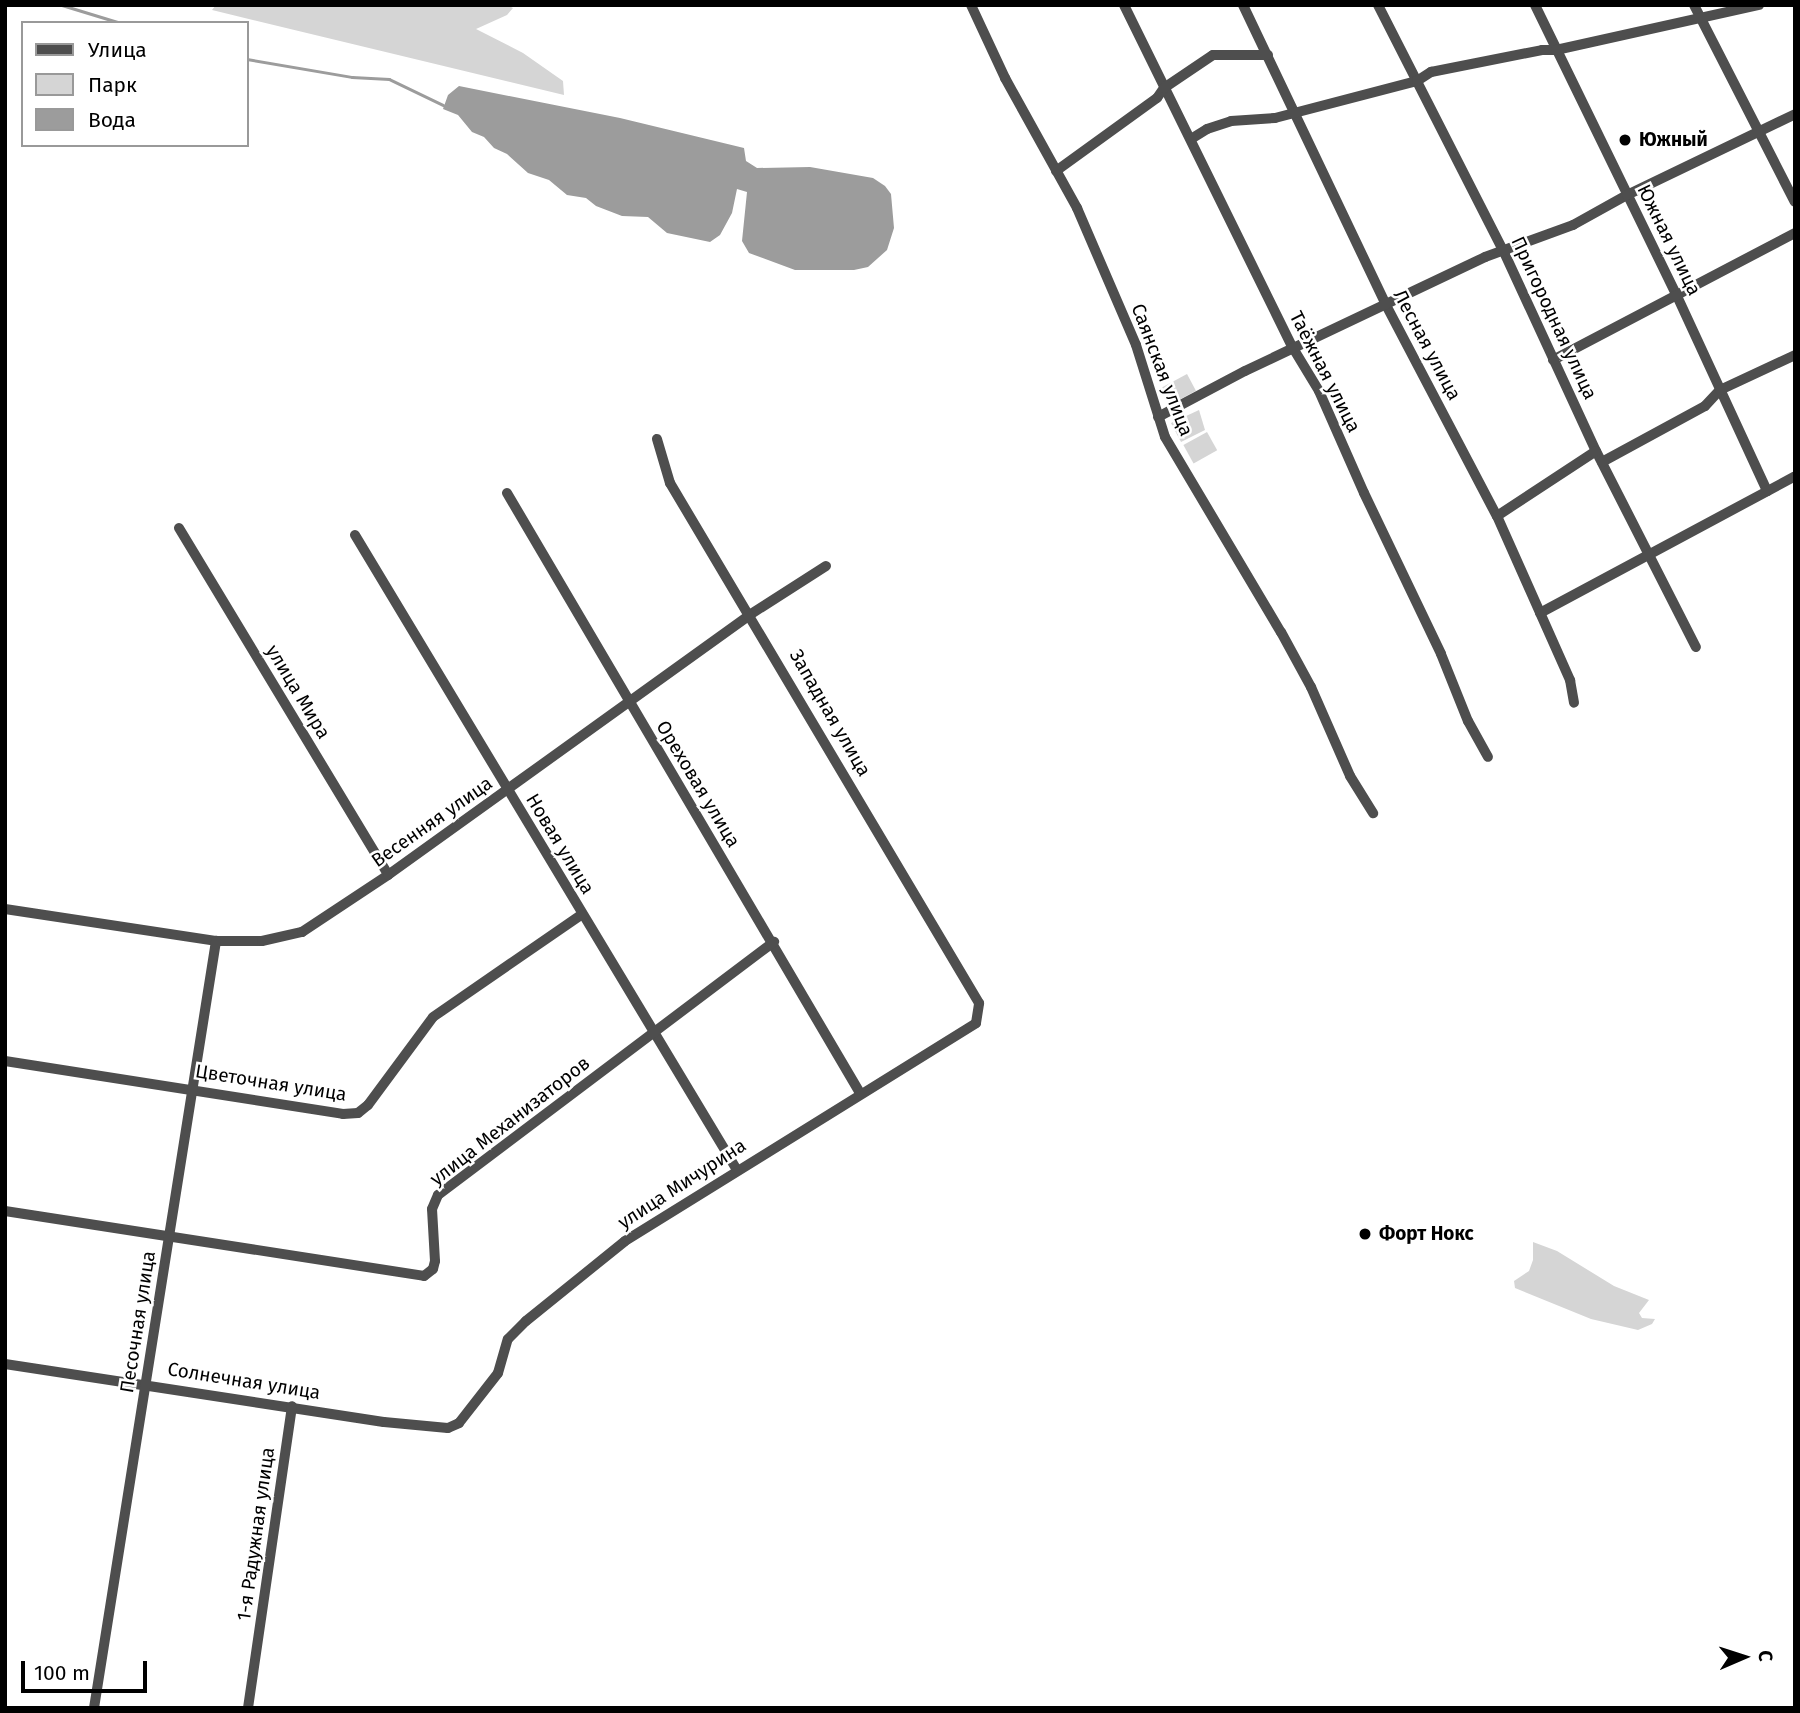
<!DOCTYPE html>
<meta charset="utf-8">
<style>
body{margin:0}
#map{position:relative;width:1800px;height:1713px;overflow:hidden;background:#fff;font-family:"Fira Sans",sans-serif}
div>[style]{position:absolute}
[style*='--x']{left:calc(var(--x)*1px);top:calc(var(--y)*1px);width:calc(var(--w)*1px);rotate:calc(var(--a)*1deg)}
.green>*{inset:0;background:#d5d5d5;transform-origin:0 0}
.water>*{inset:0;background:#9c9c9c}
.stream>*{height:2.5px;margin:-1.25px;padding:0 1.25px;transform-origin:1.25px;border-radius:1.25px;background:#9c9c9c}
.minor>*{height:10px;margin:-5px;padding:0 5px;transform-origin:5px;border-radius:5px;background:#4e4e4e}
.dots>*{width:19px;height:19px;translate:-50% -50%;box-sizing:border-box;border:4px solid #fff;border-radius:50%}
span{translate:-50% -50%;white-space:nowrap;text-align:center;line-height:1.15;-webkit-text-stroke:5px #fff;paint-order:stroke}
.poi-label{font-size:19px;color:#000;font-weight:700}
.left{translate:0 -50%;text-align:left}
.street-label{font-size:19px;color:#000}
.frame{position:absolute;inset:0;border:7px solid #000;pointer-events:none}
.legend{position:absolute;left:21px;top:21px;width:228px;height:126px;box-sizing:border-box;background:#fff;border:2px solid #999;margin:0;padding:9px 12px;list-style:none;font-size:21px;color:#000}
.legend li{display:flex;align-items:center;gap:14px;height:35px}
.legend b{width:35px;border:2px solid #999}
.north{position:absolute;left:1709px;top:1622px;width:70px;height:70px;-webkit-text-stroke:5px #fff;paint-order:stroke;rotate:87deg;font-size:19px;font-weight:700;line-height:28px;text-align:center;color:#000}
.north::after{content:'';display:block;margin:auto;width:24px;height:32px;background:#000;clip-path:polygon(50% 0,100% 100%,50% 72%,0 100%)}
.scale{position:absolute;left:21px;top:1661px;width:126px;height:32px;box-sizing:border-box;border:4px solid #000;border-top:0;padding-left:9px;font-size:21px;line-height:24px;white-space:nowrap;color:#000;-webkit-text-stroke:5px #fff;paint-order:stroke}
</style>
<div id="map">
<div class="green">
<i style="clip-path:polygon(216px 5px,507px 5px,513px 8px,507px 15px,476px 29px,523px 53px,563px 81px,564px 95px,212px 10px)"></i>
<i style="left:1187px;top:374px;width:19px;height:28px;rotate:62deg"></i>
<i style="clip-path:polygon(1199px 410px,1205px 430px,1181px 442px,1171px 423px)"></i>
<i style="left:1207px;top:432px;width:21px;height:27px;rotate:61deg"></i>
<i style="clip-path:polygon(1533px 1242px,1557px 1251px,1614px 1286px,1649px 1300px,1639px 1313px,1642px 1318px,1655px 1319px,1652px 1324px,1638px 1330px,1591px 1319px,1515px 1288px,1514px 1281px,1529px 1271px,1533px 1260px)"></i>
</div>
<div class="water">
<i style="clip-path:polygon(459px 86px,620px 118px,744px 148px,746px 161px,757px 168px,810px 167px,873px 178px,885px 186px,891px 194px,894px 228px,887px 250px,868px 267px,854px 270px,795px 270px,749px 253px,742px 241px,747px 192px,737px 189px,732px 213px,720px 235px,710px 242px,667px 233px,648px 217px,622px 216px,596px 206px,586px 198px,567px 195px,549px 180px,528px 173px,507px 154px,494px 148px,484px 137px,472px 132px,458px 115px,443px 109px,448px 95px)"></i>
</div>
<div class="stream">
<i style="--x:62;--y:5;--w:62;--a:17"></i>
<i style="--x:247;--y:59;--w:107;--a:9.7"></i>
<i style="--x:352;--y:77;--w:37;--a:3"></i>
<i style="--x:389;--y:79;--w:60;--a:25.7"></i>
</div>
<div class="minor">
<i style="--x:971;--y:5;--w:81;--a:65"></i>
<i style="--x:1005;--y:78;--w:149;--a:61"></i>
<i style="--x:1077;--y:208;--w:149;--a:66.7"></i>
<i style="--x:1136;--y:345;--w:96;--a:72.5"></i>
<i style="--x:1165;--y:437;--w:227;--a:59.3"></i>
<i style="--x:1281;--y:632;--w:63;--a:61.4"></i>
<i style="--x:1311;--y:687;--w:97;--a:66.3"></i>
<i style="--x:1350;--y:776;--w:44;--a:58.1"></i>
<i style="--x:1124;--y:5;--w:382;--a:63.8"></i>
<i style="--x:1293;--y:348;--w:50;--a:58.8"></i>
<i style="--x:1319;--y:391;--w:111;--a:66.2"></i>
<i style="--x:1364;--y:493;--w:178;--a:64.4"></i>
<i style="--x:1441;--y:654;--w:72;--a:68.1"></i>
<i style="--x:1468;--y:721;--w:41;--a:60.9"></i>
<i style="--x:1243;--y:5;--w:332;--a:64.5"></i>
<i style="--x:1386;--y:305;--w:238;--a:62.3"></i>
<i style="--x:1497;--y:516;--w:180;--a:66"></i>
<i style="--x:1570;--y:680;--w:23;--a:80"></i>
<i style="--x:1378;--y:5;--w:275;--a:63"></i>
<i style="--x:1503;--y:250;--w:221;--a:65.2"></i>
<i style="--x:1596;--y:451;--w:220;--a:63"></i>
<i style="--x:1535;--y:5;--w:324;--a:64"></i>
<i style="--x:1677;--y:296;--w:215;--a:65.2"></i>
<i style="--x:1694;--y:5;--w:221;--a:62.9"></i>
<i style="--x:1191;--y:139;--w:19;--a:-32"></i>
<i style="--x:1207;--y:129;--w:25;--a:-18"></i>
<i style="--x:1231;--y:121;--w:44;--a:-3.9"></i>
<i style="--x:1275;--y:118;--w:147;--a:-14.6"></i>
<i style="--x:1417;--y:81;--w:17;--a:-33"></i>
<i style="--x:1431;--y:72;--w:113;--a:-11.2"></i>
<i style="--x:1542;--y:50;--w:14;--a:0"></i>
<i style="--x:1556;--y:50;--w:208;--a:-12.5"></i>
<i style="--x:1056;--y:171;--w:125;--a:-35.9"></i>
<i style="--x:1157;--y:98;--w:12;--a:-55"></i>
<i style="--x:1164;--y:88;--w:59;--a:-34"></i>
<i style="--x:1213;--y:55;--w:55;--a:0"></i>
<i style="--x:1553;--y:360;--w:273;--a:-27.7"></i>
<i style="--x:1158;--y:417;--w:98;--a:-27.9"></i>
<i style="--x:1245;--y:371;--w:266;--a:-25.4"></i>
<i style="--x:1485;--y:257;--w:94;--a:-20"></i>
<i style="--x:1573;--y:225;--w:62;--a:-29.1"></i>
<i style="--x:1627;--y:195;--w:187;--a:-25.7"></i>
<i style="--x:1602;--y:462;--w:117;--a:-28.5"></i>
<i style="--x:1705;--y:406;--w:22;--a:-47"></i>
<i style="--x:1720;--y:390;--w:83;--a:-25"></i>
<i style="--x:507;--y:493;--w:696;--a:59.53"></i>
<i style="--x:1497;--y:516;--w:118;--a:-33.3"></i>
<i style="--x:179;--y:528;--w:405;--a:58.9"></i>
<i style="--x:355;--y:535;--w:741;--a:58.97"></i>
<i style="--x:1540;--y:613;--w:289;--a:-28.2"></i>
<i style="--x:5;--y:909;--w:213;--a:8.6"></i>
<i style="--x:216;--y:941;--w:46;--a:0"></i>
<i style="--x:262;--y:941;--w:41;--a:-12.7"></i>
<i style="--x:302;--y:932;--w:103;--a:-33.5"></i>
<i style="--x:388;--y:875;--w:447;--a:-35.7"></i>
<i style="--x:751;--y:614;--w:89;--a:-32.6"></i>
<i style="--x:5;--y:1061;--w:342;--a:8.9"></i>
<i style="--x:343;--y:1114;--w:15;--a:-4"></i>
<i style="--x:358;--y:1113;--w:13;--a:-39"></i>
<i style="--x:368;--y:1105;--w:109;--a:-53.5"></i>
<i style="--x:433;--y:1017;--w:180;--a:-34.6"></i>
<i style="--x:5;--y:1211;--w:424;--a:8.8"></i>
<i style="--x:424;--y:1276;--w:11;--a:-38"></i>
<i style="--x:433;--y:1269;--w:8;--a:-76"></i>
<i style="--x:435;--y:1261;--w:52;--a:-93.3"></i>
<i style="--x:432;--y:1209;--w:15;--a:-67"></i>
<i style="--x:438;--y:1195;--w:421;--a:-37"></i>
<i style="--x:5;--y:1364;--w:383;--a:8.7"></i>
<i style="--x:384;--y:1422;--w:64;--a:5.4"></i>
<i style="--x:448;--y:1428;--w:12;--a:-24"></i>
<i style="--x:459;--y:1423;--w:63;--a:-52"></i>
<i style="--x:498;--y:1373;--w:35;--a:-74"></i>
<i style="--x:508;--y:1339;--w:25;--a:-45"></i>
<i style="--x:526;--y:1321;--w:127;--a:-38.9"></i>
<i style="--x:625;--y:1241;--w:413;--a:-31.8"></i>
<i style="--x:976;--y:1023;--w:20;--a:-81"></i>
<i style="--x:979;--y:1003;--w:605;--a:-120.72"></i>
<i style="--x:670;--y:483;--w:46;--a:-106.5"></i>
<i style="--x:94;--y:1708;--w:777;--a:-80.96"></i>
<i style="--x:248;--y:1708;--w:305;--a:-81.7"></i>
</div>
<div class="dots">
<i style="left:1625px;top:140px;background:#000"></i>
<i style="left:1365px;top:1234px;background:#000"></i>
</div>
<div class="poi-label">
<span class="left" style="left:1639px;top:140px">Южный</span>
<span class="left" style="left:1379px;top:1234px">Форт Нокс</span>
</div>
<div class="street-label">
<span style="left:1669px;top:240px;rotate:64deg">Южная улица</span>
<span style="left:1554px;top:318px;rotate:65deg">Пригородная улица</span>
<span style="left:1427px;top:345px;rotate:62deg">Лесная улица</span>
<span style="left:1162px;top:370px;rotate:69deg">Саянская улица</span>
<span style="left:1325px;top:372px;rotate:63deg">Таёжная улица</span>
<span style="left:298px;top:692px;rotate:59deg">улица Мира</span>
<span style="left:830px;top:713px;rotate:60deg">Западная улица</span>
<span style="left:698px;top:784px;rotate:59deg">Ореховая улица</span>
<span style="left:432px;top:822px;rotate:-35deg">Весенняя улица</span>
<span style="left:560px;top:844px;rotate:59deg">Новая улица</span>
<span style="left:271px;top:1083px;rotate:9deg">Цветочная улица</span>
<span style="left:510px;top:1121px;rotate:-38deg">улица Механизаторов</span>
<span style="left:682px;top:1184px;rotate:-33deg">улица Мичурина</span>
<span style="left:138px;top:1322px;rotate:-81deg">Песочная улица</span>
<span style="left:244px;top:1381px;rotate:9deg">Солнечная улица</span>
<span style="left:256px;top:1534px;rotate:-82deg">1-я Радужная улица</span>
</div>
<div class="frame"></div>
<ul class="legend">
<li><b style="height:9px;background:#4e4e4e"></b>Улица</li>
<li><b style="height:19px;background:#d5d5d5"></b>Парк</li>
<li><b style="height:19px;background:#9c9c9c"></b>Вода</li>
</ul>
<div class="north">С</div>
<div class="scale">100 m</div>
</div>
